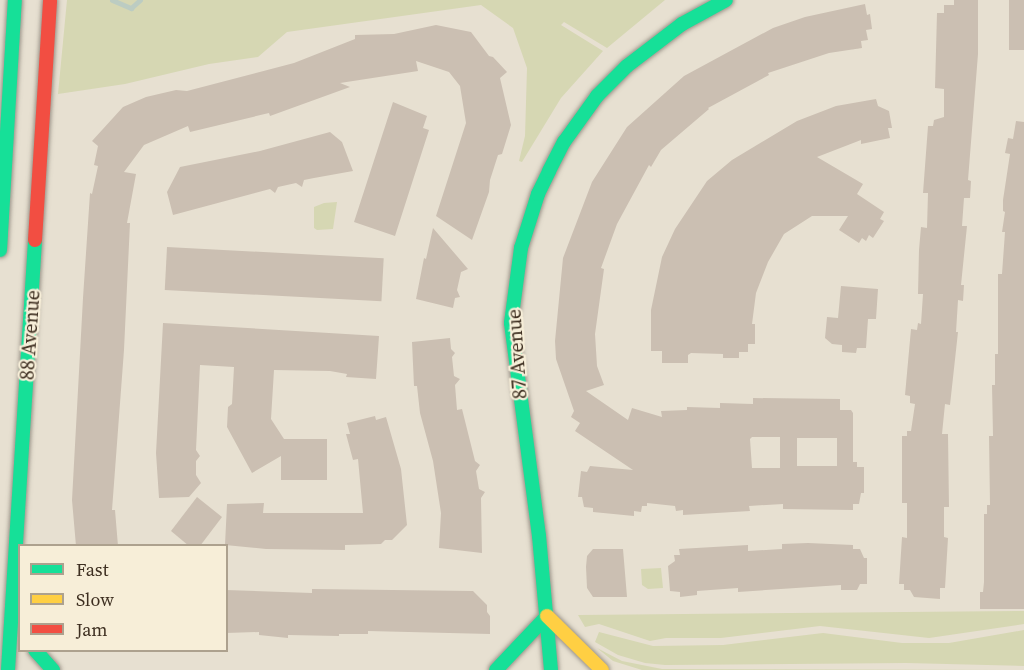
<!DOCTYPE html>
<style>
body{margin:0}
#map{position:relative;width:1024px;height:670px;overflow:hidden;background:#e7e0d1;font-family:"Source Serif 4",serif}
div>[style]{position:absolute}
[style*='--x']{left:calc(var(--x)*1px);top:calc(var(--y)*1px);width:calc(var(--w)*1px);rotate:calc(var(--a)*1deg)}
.green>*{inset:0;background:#d6d7b3}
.stream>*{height:5px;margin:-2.5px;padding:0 2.5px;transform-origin:2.5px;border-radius:2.5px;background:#bcccc2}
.building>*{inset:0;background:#cbbfb2;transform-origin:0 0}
.roads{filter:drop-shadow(0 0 2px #9c958a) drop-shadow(0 0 2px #9c958a)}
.fast>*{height:14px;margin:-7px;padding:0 7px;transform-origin:7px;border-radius:7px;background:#16e098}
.slow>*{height:14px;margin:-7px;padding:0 7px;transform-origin:7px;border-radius:7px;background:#ffcf43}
.jam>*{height:14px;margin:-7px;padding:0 7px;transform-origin:7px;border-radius:7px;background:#f24e42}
span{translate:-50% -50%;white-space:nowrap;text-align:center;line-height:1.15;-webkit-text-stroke:4.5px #f7eed8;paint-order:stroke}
.street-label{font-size:20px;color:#3d2e20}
.legend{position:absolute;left:18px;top:544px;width:210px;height:108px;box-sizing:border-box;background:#f7eed8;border:2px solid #ada18e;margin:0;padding:8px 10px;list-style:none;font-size:18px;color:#3d2e20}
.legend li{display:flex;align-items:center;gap:12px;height:30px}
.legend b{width:30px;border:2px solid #ada18e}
</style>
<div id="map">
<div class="green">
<i style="clip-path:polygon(67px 0,665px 0,607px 48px,564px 22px,561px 25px,603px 51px,561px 98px,522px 162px,519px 161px,525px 136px,527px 68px,513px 28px,481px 5px,287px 32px,258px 57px,209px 64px,125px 84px,58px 94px)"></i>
<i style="clip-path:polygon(337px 202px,333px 229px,317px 230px,314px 228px,314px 207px,324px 203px)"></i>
<i style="clip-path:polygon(661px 568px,663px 588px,648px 589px,642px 585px,641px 569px)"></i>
<i style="clip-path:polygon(1024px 611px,1024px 624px,929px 638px,820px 626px,721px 638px,666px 638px,650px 641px,599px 624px,585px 627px,578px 615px)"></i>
<i style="clip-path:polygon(1024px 630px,1024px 666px,906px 663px,665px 665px,645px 663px,618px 655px,595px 642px,599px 632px,653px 646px,723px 645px,823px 633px,902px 643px,949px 643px)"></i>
<i style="clip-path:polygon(597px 648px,622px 661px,662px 669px,1009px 670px,642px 670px,613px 661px)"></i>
</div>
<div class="stream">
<i style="--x:112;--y:0;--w:21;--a:23"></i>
<i style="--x:131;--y:8;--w:12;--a:-42"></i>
</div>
<div class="building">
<i style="clip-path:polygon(954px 0,978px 0,978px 54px,968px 180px,971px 181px,970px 198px,964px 198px,962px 226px,967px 226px,961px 285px,964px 285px,963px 301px,958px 300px,956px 332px,958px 332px,950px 405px,945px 404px,942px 434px,948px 434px,949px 507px,944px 507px,944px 537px,948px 538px,945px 588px,940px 588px,940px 599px,914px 597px,910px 590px,904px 590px,904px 584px,899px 584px,902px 537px,907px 538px,907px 503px,902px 503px,902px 436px,907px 436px,907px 431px,911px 431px,915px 404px,910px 403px,910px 396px,905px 395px,911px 329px,917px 330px,918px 323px,921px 324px,923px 294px,918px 294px,919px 250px,921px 227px,927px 228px,928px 193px,923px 193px,928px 126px,933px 126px,934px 120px,944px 117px,944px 89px,935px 88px,937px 13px,944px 13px,944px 5px,954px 5px)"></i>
<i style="left:1009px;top:0;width:15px;height:50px"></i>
<i style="clip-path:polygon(evenodd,865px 4px,867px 15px,870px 14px,872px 29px,866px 30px,868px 40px,861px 41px,862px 48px,829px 53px,768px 73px,769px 75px,708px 108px,709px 109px,661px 150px,651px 167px,649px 165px,617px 224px,601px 268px,604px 269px,595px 334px,597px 366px,604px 385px,586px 391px,628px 420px,632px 408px,662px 417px,661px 411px,687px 410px,687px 407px,720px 408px,720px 403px,753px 404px,753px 398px,840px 399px,840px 410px,851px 410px,853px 413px,853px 462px,857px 462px,857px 467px,864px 467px,864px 493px,861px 493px,859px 504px,853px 504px,853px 510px,783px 509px,783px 504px,749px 506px,750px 511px,683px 515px,683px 510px,676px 511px,675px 506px,647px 503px,647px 506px,642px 506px,641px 512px,634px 511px,634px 516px,593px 512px,593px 508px,584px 507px,582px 497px,578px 497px,581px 471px,587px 472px,590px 466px,633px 470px,575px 431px,580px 423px,571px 417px,574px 411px,556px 359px,555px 341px,563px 258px,592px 182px,627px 127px,684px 76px,773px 28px,805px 17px,865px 4px,752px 437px,780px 437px,780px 468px,752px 468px,750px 439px,752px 437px,865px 4px,797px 438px,837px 438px,837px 466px,797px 466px,797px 438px)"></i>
<i style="clip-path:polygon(436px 25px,471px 32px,489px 56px,493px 57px,507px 72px,500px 78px,511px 125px,502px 154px,498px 155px,490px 180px,489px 192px,472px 240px,436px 216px,466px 123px,460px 86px,449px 72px,416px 61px,418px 71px,340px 83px,350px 87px,270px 116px,269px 113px,190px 132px,188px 126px,144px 145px,124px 172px,136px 174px,127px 223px,130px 223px,124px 350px,112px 510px,115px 510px,118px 546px,76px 546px,72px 500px,83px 298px,90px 193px,92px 194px,98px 166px,94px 165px,98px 146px,92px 141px,123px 107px,146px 97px,176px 90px,187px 91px,294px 63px,355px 39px,355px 35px,394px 34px)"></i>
<i style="clip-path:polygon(876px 99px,878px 106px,889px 111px,892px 128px,888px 128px,890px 138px,861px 144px,861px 140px,817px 157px,863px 184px,857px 194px,884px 212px,880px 219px,884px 221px,873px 238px,869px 235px,866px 241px,862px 238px,859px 243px,839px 230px,848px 216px,812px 216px,784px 234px,768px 262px,756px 293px,752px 324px,755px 324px,755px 344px,748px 344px,748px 352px,739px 352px,739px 358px,723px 358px,723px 354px,691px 353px,688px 355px,688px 363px,662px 363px,662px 351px,651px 351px,651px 310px,662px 257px,675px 229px,707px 181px,732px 160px,797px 121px,836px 106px)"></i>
<i style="clip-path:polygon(393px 102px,427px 116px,423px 128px,429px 130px,395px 236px,354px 222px)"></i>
<i style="clip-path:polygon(1016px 121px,1024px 122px,1024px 609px,980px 609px,980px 592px,983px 592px,984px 582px,984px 514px,987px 514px,987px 505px,990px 505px,989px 436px,993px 436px,992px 385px,995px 385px,995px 354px,998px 354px,998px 274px,1002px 274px,1005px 232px,1002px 232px,1005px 212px,1003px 211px,1003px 200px,1010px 154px,1005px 153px,1008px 138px,1013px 139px)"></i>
<i style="clip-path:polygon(330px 132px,342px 142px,353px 171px,314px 178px,304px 180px,302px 187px,296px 183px,278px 187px,275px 193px,270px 189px,173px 215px,167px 192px,180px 167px,260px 151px)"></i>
<i style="clip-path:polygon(433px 228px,468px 269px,461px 272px,457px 290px,460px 297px,455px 298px,453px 308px,416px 299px,424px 258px,426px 259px)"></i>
<i style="left:167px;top:247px;width:217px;height:43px;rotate:3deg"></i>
<i style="clip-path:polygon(841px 286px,878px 289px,876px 319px,868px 319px,866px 348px,857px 348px,856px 353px,842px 352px,842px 345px,832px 344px,825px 338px,827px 317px,838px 318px)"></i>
<i style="clip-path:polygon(163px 323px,379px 336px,376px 379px,346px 377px,347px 374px,330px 371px,274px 370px,271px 419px,284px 439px,327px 439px,327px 480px,281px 480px,281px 456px,252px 473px,227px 427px,228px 407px,232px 404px,234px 367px,200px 365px,196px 450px,200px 456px,196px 461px,196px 475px,201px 483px,189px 497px,159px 498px,156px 453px)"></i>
<i style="clip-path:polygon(450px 338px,451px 349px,455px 353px,452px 357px,454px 376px,460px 379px,455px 385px,457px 410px,462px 409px,475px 461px,480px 465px,476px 471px,479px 489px,485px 492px,481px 498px,482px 553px,439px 548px,441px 513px,433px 461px,420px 413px,417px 386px,414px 386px,412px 342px)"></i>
<i style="clip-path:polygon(375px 416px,376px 420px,386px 417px,401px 469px,407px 525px,392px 540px,385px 540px,381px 544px,345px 545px,345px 550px,266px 549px,225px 545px,227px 504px,264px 503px,263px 513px,363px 513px,358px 459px,353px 460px,346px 434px,350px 434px,347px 423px)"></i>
<i style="clip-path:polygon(197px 497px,222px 517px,200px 546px,189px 546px,171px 531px)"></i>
<i style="clip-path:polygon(808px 543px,853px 545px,853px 549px,860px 549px,864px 558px,867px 558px,867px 584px,860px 584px,857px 590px,841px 590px,841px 585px,738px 592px,738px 588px,697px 591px,697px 595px,680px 597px,680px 592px,670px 591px,668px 566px,675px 561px,674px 555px,680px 555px,679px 549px,748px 545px,748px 551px,782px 549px,782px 544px)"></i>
<i style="clip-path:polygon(593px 549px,623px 549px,627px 597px,593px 597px,587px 588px,586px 567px,587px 556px)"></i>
<i style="clip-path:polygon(312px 589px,473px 591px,487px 605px,487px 612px,490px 616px,490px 634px,368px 631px,368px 634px,339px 634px,339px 636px,288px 635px,288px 638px,259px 635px,259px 632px,226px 633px,226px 590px,312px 593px)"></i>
</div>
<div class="roads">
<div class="fast">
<i style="--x:0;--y:250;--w:250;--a:-86.6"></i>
<i style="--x:35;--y:650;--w:27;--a:48"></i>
<i style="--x:8;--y:670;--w:431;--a:-86.4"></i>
<i style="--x:496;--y:670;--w:74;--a:-46.6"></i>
<i style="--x:551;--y:670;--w:135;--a:-95.1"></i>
<i style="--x:539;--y:536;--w:215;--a:-97.5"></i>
<i style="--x:511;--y:323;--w:76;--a:-82.4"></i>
<i style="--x:521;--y:248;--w:57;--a:-72.5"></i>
<i style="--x:538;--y:194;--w:25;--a:-64"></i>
<i style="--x:549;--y:171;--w:33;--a:-63"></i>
<i style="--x:564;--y:142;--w:57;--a:-54.3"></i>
<i style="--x:597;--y:96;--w:42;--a:-45"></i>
<i style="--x:627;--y:66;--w:69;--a:-37.4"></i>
<i style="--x:682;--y:24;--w:50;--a:-28.6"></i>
</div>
<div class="slow">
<i style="--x:547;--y:616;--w:77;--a:44.5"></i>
</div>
<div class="jam">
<i style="--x:35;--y:240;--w:240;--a:-86.4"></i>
</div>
</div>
<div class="street-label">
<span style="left:30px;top:335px;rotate:-86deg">88 Avenue</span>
<span style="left:517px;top:354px;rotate:-94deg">87 Avenue</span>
</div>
<ul class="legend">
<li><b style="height:8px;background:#16e098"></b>Fast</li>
<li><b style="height:8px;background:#ffcf43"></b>Slow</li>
<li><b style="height:8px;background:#f24e42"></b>Jam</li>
</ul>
</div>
